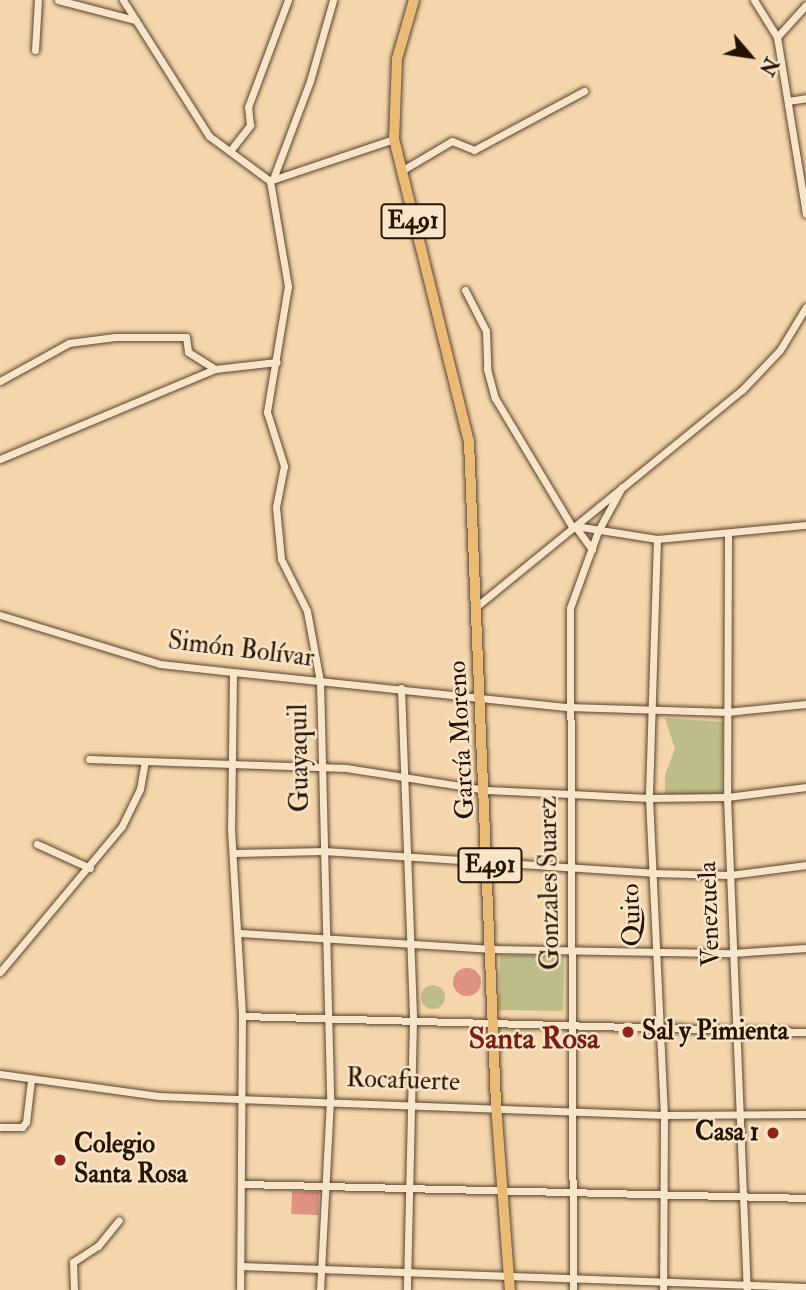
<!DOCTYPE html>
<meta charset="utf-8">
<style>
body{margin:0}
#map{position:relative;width:806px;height:1290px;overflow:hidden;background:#f5d6ac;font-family:"IM FELL Double Pica",serif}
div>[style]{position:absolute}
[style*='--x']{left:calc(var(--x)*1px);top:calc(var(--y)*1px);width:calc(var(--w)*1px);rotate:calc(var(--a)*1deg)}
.green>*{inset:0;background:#bfbd87;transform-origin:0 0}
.round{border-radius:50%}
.building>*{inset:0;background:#df9182;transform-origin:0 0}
.roads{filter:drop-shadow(0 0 2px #5a442c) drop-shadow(0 0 2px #5a442c)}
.minor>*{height:7px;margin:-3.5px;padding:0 3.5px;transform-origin:3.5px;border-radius:3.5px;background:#f8e4c9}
.highway>*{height:10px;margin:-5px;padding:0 5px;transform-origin:5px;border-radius:5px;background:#eabb76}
.dots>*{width:19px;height:19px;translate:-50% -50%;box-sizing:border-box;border:4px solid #f8e4c9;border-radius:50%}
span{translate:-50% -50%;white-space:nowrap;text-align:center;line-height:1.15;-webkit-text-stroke:5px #f8e4c9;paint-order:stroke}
.shield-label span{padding:2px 5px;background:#f8e4c9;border:2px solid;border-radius:5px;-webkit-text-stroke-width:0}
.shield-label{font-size:24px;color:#261401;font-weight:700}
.street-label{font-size:26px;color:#261401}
.poi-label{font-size:26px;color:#261401;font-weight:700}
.left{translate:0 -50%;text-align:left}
.right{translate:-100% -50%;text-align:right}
.quarter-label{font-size:30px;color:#7a1f14;font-weight:700}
.north{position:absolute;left:715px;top:21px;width:70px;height:70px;-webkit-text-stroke:5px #f8e4c9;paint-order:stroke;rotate:119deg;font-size:19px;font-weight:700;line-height:28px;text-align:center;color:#261401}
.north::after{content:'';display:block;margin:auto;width:24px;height:32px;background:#261401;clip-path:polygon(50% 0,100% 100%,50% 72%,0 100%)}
</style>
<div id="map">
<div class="green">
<i style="clip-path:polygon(665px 718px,723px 722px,721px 795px,665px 795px,665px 775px,675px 749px)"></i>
<i style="left:500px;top:955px;width:64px;height:55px;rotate:1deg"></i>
<i class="round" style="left:421px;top:985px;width:24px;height:24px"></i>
</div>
<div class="building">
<i class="round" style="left:453px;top:968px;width:28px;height:28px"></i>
<i style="left:292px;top:1191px;width:27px;height:23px;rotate:2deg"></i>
</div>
<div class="roads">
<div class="minor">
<i style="--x:58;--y:0;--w:80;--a:14.6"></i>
<i style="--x:123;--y:0;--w:161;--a:57.7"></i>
<i style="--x:209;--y:136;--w:76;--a:36.4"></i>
<i style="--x:270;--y:181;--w:107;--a:80.3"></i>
<i style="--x:288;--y:286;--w:128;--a:99.5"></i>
<i style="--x:267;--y:412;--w:57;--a:72.5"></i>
<i style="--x:284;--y:466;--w:42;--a:101"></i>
<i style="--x:276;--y:507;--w:52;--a:84.5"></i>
<i style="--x:281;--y:559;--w:58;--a:63.4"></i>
<i style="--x:307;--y:611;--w:71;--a:79.5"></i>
<i style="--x:320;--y:681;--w:419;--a:88.6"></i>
<i style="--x:330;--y:1100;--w:190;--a:93"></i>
<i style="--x:754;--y:0;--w:44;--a:58.1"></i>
<i style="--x:777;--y:37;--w:179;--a:80.7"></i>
<i style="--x:777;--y:37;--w:43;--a:-47.8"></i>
<i style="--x:35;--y:50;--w:50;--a:-86.6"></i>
<i style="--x:788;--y:101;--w:18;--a:-9"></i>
<i style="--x:230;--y:151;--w:33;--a:-52"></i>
<i style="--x:250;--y:125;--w:18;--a:-96"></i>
<i style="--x:248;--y:107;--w:114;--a:-69.5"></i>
<i style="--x:401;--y:171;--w:59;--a:-30.5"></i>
<i style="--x:452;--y:141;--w:24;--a:22"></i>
<i style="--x:474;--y:150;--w:125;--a:-28.2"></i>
<i style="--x:273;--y:179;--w:105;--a:-69.3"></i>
<i style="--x:310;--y:81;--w:84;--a:-74.1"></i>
<i style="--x:272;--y:180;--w:129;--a:-18.6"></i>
<i style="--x:465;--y:290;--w:46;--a:62.9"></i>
<i style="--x:486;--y:331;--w:38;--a:88"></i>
<i style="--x:487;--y:369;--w:30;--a:75"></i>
<i style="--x:495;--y:398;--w:148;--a:59.1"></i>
<i style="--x:0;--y:381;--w:79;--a:-28.8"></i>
<i style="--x:69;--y:343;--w:46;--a:-7.4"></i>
<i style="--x:115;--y:337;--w:71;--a:0"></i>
<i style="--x:186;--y:337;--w:15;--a:82"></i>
<i style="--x:188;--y:352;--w:32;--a:32"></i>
<i style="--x:215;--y:369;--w:62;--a:-6.4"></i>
<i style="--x:0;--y:459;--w:233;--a:-22.7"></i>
<i style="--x:575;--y:526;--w:83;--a:9"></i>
<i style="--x:657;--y:539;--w:150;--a:-5.4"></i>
<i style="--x:575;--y:526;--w:29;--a:54"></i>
<i style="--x:728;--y:536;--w:261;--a:90.2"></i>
<i style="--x:727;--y:797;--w:493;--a:87.7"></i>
<i style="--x:657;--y:539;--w:259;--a:91.8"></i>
<i style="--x:649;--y:798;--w:317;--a:87.3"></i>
<i style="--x:664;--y:1115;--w:175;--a:90.3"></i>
<i style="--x:477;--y:606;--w:342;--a:-39.2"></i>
<i style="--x:742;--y:390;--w:55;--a:-46.5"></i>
<i style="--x:780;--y:350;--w:50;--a:-58.8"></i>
<i style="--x:0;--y:615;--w:167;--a:17"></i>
<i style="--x:160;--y:664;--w:73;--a:6.3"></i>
<i style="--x:233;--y:672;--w:337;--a:6"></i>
<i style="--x:568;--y:707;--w:159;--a:1.8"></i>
<i style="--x:727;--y:712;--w:79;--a:-5.8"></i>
<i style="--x:233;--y:672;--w:157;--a:90.7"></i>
<i style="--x:231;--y:829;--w:187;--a:86.6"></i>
<i style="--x:242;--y:1016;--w:274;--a:90.4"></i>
<i style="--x:401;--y:688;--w:333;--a:87.9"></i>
<i style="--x:413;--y:1021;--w:269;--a:91.3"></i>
<i style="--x:89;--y:759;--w:257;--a:2"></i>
<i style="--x:346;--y:768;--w:143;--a:8.9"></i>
<i style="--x:487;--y:790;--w:162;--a:2.8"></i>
<i style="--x:649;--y:798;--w:78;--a:-0.7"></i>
<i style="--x:727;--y:797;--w:80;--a:-7.2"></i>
<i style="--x:37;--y:844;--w:58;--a:24.4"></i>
<i style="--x:236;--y:853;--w:88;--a:-1.3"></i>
<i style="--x:324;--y:851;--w:329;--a:3.8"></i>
<i style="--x:652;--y:873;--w:78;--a:1.5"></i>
<i style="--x:730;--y:875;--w:77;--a:-7.5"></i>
<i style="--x:240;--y:933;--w:253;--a:3.6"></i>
<i style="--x:492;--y:949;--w:240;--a:1"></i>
<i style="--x:732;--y:953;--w:74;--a:-3.9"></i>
<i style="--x:0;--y:972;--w:190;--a:-50.1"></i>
<i style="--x:122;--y:826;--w:41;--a:-64.1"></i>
<i style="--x:140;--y:789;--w:28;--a:-80"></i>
<i style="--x:242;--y:1016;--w:564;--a:1.62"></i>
<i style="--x:0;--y:1074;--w:160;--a:7.9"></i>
<i style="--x:158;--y:1096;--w:506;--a:2.15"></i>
<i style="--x:664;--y:1115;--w:142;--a:-0.4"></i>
<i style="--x:0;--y:1127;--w:22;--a:0"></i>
<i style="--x:22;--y:1127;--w:6;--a:-51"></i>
<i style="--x:26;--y:1122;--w:42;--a:-83.2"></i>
<i style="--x:243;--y:1184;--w:563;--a:1.42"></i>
<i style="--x:241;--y:1266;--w:565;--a:2.13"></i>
<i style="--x:74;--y:1290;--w:28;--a:-92"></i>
<i style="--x:73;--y:1262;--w:30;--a:-33"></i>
<i style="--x:98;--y:1246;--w:33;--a:-51"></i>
<i style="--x:573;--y:1290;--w:682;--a:-90.25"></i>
<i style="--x:570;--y:608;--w:82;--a:-70"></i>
<i style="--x:598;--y:531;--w:50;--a:-61.4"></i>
</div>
<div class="highway">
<i style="--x:414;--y:0;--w:61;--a:106.1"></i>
<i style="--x:397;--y:59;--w:80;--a:92.1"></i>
<i style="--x:394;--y:139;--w:311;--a:76.1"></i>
<i style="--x:469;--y:441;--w:665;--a:87.67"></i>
<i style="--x:496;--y:1105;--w:186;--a:85.7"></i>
</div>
</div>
<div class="dots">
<i style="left:628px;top:1032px;background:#8f2418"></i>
<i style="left:773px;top:1133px;background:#8f2418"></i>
<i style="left:60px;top:1160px;background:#8f2418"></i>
</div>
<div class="shield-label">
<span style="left:413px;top:221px">E491</span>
<span style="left:490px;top:865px">E491</span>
</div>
<div class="street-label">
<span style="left:241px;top:650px;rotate:7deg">Simón Bolívar</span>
<span style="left:462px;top:740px;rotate:-93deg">García Moreno</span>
<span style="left:300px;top:758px;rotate:-91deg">Guayaquil</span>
<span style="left:550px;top:883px;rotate:-91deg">Gonzales Suarez</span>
<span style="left:710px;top:914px;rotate:-92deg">Venezuela</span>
<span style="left:632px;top:915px;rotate:-92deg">Quito</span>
<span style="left:403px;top:1081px;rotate:2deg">Rocafuerte</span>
</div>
<div class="poi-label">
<span class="left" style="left:642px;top:1032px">Sal y Pimienta</span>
<span class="right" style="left:759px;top:1133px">Casa 1</span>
<span class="left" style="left:74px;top:1160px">Colegio<br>Santa Rosa</span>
</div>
<div class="quarter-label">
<span style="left:534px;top:1039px">Santa Rosa</span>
</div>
<div class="north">N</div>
</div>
